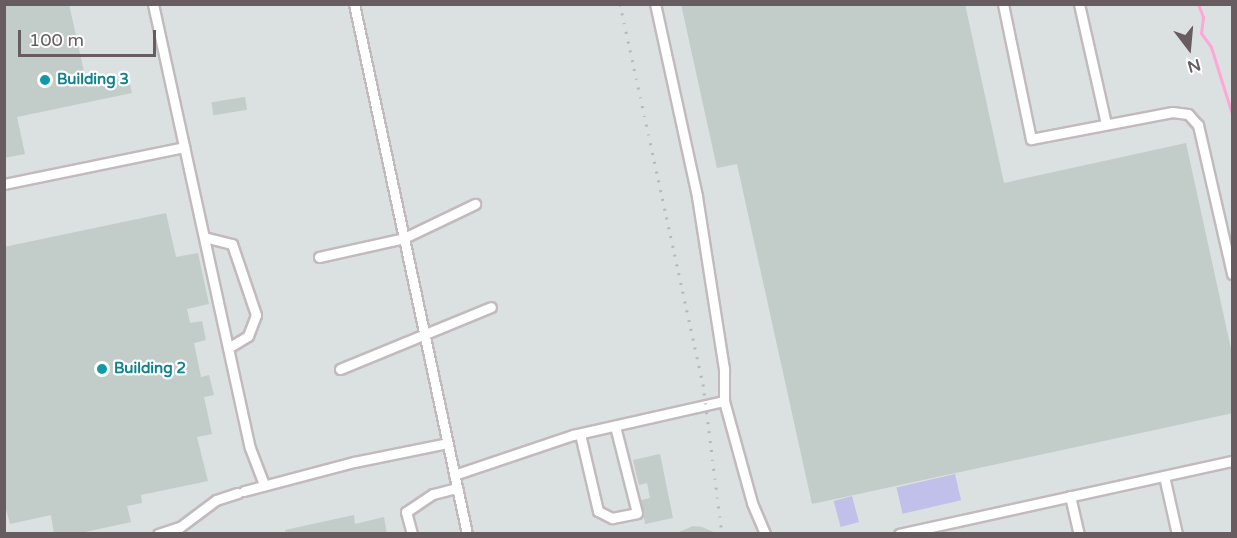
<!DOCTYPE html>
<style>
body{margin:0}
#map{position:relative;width:1237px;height:538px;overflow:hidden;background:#e5f0ee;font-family:"Varela Round",sans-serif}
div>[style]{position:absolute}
.industrial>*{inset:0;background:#dae1e0;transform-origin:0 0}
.green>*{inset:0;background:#c1c0ea;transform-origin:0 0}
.stream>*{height:3px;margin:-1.5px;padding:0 1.5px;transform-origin:1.5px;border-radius:1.5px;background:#ffa7d7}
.building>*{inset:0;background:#c2ccc9;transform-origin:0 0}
.roads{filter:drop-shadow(2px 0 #c2babd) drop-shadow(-2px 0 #c2babd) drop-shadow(0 2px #c2babd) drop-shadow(0 -2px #c2babd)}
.minor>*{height:9px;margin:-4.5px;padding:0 4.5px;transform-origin:4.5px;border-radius:4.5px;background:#fff}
.rail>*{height:3px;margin-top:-1.5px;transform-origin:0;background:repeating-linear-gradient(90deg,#b8b6b7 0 1.5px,transparent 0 9.5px)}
.dots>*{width:16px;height:16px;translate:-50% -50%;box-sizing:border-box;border:3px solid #fff;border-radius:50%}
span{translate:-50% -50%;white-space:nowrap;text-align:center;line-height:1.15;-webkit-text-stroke:4.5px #fff;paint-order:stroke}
.culture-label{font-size:15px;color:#0d838f;font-weight:700}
.left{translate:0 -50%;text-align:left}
.frame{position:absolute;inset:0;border:6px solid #675d61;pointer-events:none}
.north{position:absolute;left:1159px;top:18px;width:60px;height:60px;-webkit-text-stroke:4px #fff;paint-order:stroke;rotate:164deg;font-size:16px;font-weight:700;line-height:24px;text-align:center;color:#675d61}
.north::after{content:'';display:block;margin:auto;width:21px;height:27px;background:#675d61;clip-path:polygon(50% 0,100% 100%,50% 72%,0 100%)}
.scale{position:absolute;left:18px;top:30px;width:138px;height:27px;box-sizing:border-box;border:3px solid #675d61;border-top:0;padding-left:8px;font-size:18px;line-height:21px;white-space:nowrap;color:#675d61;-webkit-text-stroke:4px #fff;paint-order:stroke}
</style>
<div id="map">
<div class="industrial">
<i style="left:5px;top:5px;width:1227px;height:528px"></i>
</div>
<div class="green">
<i style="left:955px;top:474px;width:27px;height:60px;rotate:77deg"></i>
<i style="left:852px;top:496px;width:27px;height:19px;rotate:75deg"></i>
</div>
<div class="stream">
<i style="left:1198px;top:4px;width:14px;rotate:69deg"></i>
<i style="left:1203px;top:17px;width:16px;rotate:97deg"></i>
<i style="left:1201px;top:33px;width:17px;rotate:54deg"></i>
<i style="left:1211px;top:47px;width:70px;rotate:72.6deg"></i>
</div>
<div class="building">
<i style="clip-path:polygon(4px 4px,69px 4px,87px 85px,128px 76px,132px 93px,17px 117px,25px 154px,4px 158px)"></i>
<i style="clip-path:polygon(681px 4px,965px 4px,1004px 183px,1186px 143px,1233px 358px,1233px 413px,812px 504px,737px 164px,717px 168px)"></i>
<i style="left:245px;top:97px;width:13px;height:34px;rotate:81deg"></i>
<i style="clip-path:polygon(166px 213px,176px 257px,198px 253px,209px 304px,187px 309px,190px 323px,202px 321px,206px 340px,194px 343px,201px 377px,209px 375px,214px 395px,204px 397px,212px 434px,197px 437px,208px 481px,141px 495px,142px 503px,127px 506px,131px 522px,76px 534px,54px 534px,51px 515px,10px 524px,4px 502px,4px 247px)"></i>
<i style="clip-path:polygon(660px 454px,673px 518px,645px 524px,641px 500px,650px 498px,647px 483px,639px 485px,633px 460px)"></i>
<i style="clip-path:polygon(354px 515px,355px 524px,384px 517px,387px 534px,286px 534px,285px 530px)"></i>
<i style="clip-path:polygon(693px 526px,702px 527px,718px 534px,674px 534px)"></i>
</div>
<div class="roads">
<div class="minor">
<i style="left:153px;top:4px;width:454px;rotate:77.7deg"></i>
<i style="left:250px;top:448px;width:40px;rotate:69deg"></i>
<i style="left:354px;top:4px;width:542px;rotate:77.96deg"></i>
<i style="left:1003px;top:4px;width:138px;rotate:78.3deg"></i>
<i style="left:1031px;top:139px;width:144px;rotate:-10.8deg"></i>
<i style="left:1172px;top:112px;width:16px;rotate:7deg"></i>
<i style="left:1188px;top:114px;width:15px;rotate:48deg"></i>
<i style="left:1198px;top:125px;width:153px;rotate:77.1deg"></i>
<i style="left:1079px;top:4px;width:123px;rotate:77.3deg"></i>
<i style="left:4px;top:184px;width:184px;rotate:-11.6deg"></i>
<i style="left:204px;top:237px;width:29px;rotate:14deg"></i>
<i style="left:232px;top:244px;width:75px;rotate:71.3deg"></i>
<i style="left:256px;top:315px;width:22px;rotate:111deg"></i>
<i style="left:248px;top:336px;width:23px;rotate:149deg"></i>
<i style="left:319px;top:257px;width:87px;rotate:-12.6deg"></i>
<i style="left:404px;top:238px;width:79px;rotate:-25.6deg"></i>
<i style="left:340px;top:369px;width:163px;rotate:-22.3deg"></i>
<i style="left:724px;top:401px;width:106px;rotate:74.6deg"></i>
<i style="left:752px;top:503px;width:34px;rotate:67deg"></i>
<i style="left:580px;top:434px;width:79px;rotate:76.8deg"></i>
<i style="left:598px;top:511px;width:16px;rotate:27deg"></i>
<i style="left:612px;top:518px;width:25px;rotate:-11deg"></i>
<i style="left:637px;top:513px;width:90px;rotate:-104.2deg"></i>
<i style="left:454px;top:475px;width:126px;rotate:-18.6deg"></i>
<i style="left:573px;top:435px;width:155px;rotate:-12.7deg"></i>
<i style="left:724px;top:401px;width:32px;rotate:-90deg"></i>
<i style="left:724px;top:369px;width:175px;rotate:-98.9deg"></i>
<i style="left:697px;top:196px;width:197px;rotate:-102.3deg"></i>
<i style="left:1164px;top:476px;width:59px;rotate:77.4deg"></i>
<i style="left:244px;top:491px;width:114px;rotate:-14.8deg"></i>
<i style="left:354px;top:462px;width:95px;rotate:-11.5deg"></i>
<i style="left:1070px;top:496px;width:39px;rotate:77deg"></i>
<i style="left:158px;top:534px;width:23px;rotate:-18deg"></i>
<i style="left:180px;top:527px;width:45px;rotate:-36.9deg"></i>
<i style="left:216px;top:500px;width:23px;rotate:-18deg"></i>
<i style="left:412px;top:534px;width:23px;rotate:-105deg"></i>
<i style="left:406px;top:512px;width:32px;rotate:-34deg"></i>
<i style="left:433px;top:494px;width:25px;rotate:-14deg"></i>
<i style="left:899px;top:534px;width:341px;rotate:-12.4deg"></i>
</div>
</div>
<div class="rail">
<i style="left:620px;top:4px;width:389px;rotate:77.7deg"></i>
<i style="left:703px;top:384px;width:151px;rotate:82.8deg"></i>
</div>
<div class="dots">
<i style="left:45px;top:80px;background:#0f9aa8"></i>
<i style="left:102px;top:369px;background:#0f9aa8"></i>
</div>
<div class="culture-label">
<span class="left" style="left:57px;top:80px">Building 3</span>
<span class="left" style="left:114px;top:369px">Building 2</span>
</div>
<div class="frame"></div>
<div class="north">N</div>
<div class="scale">100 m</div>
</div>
